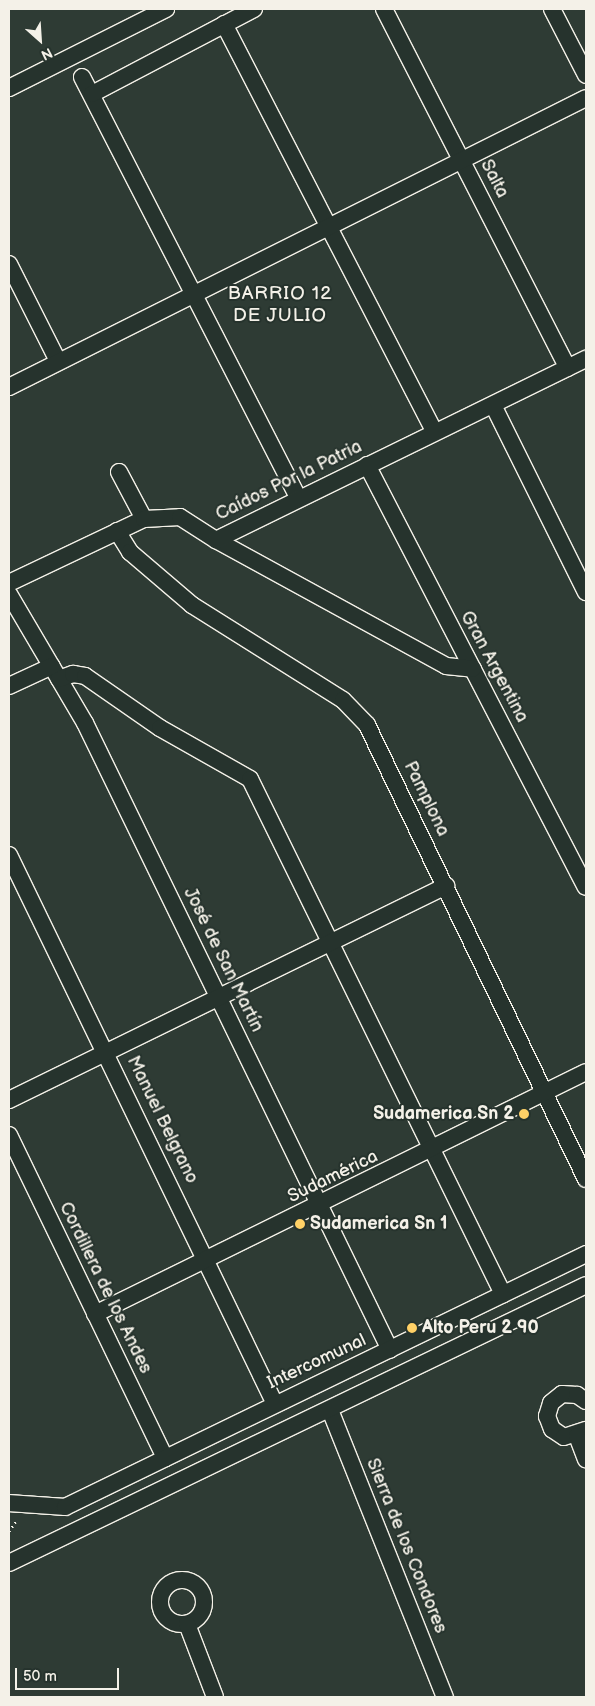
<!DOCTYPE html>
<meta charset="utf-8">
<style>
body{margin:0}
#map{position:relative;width:595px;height:1706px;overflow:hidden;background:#2e3b34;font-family:"Balsamiq Sans",sans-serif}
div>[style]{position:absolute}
.path>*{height:2.5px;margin-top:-1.25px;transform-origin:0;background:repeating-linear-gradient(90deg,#f4f1e8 0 1px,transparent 0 5px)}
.roads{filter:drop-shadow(1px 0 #f4f1e8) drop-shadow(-1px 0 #f4f1e8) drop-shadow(0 1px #f4f1e8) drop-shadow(0 -1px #f4f1e8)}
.minor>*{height:16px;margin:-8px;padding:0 8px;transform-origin:8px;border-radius:8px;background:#26332d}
.minor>.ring{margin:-8px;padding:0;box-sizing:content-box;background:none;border:16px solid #26332d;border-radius:50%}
.dots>*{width:14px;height:14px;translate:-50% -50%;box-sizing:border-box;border:2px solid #26332d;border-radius:50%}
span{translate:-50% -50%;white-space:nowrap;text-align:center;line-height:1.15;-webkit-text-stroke:4px #26332d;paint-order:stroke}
.street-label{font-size:18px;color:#f4f1e8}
.poi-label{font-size:18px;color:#f4f1e8;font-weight:700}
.right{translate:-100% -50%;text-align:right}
.left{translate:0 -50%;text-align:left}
.neighbourhood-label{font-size:19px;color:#f4f1e8;letter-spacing:1px}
.frame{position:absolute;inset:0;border:10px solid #f4f1e8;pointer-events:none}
.north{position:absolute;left:15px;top:15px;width:50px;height:50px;-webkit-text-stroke:4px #26332d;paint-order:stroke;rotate:154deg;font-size:14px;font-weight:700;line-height:20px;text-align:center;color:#f4f1e8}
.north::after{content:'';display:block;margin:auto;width:18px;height:22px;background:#f4f1e8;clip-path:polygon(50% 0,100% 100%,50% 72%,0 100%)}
.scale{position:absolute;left:15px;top:1668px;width:104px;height:22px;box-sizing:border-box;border:2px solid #f4f1e8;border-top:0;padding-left:6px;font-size:15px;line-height:18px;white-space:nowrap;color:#f4f1e8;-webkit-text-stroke:4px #26332d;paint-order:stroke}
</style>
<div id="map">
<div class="path">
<i style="left:9px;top:1531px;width:14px;rotate:-56deg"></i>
</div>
<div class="roads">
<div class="minor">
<i style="left:384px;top:9px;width:403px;rotate:62.9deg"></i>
<i style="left:552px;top:9px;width:74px;rotate:62.7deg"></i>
<i style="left:224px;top:24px;width:459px;rotate:62.7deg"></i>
<i style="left:82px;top:77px;width:472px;rotate:62.8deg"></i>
<i style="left:9px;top:88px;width:176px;rotate:-26.7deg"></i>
<i style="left:92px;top:94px;width:183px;rotate:-27.7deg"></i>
<i style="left:9px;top:264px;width:109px;rotate:63.2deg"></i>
<i style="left:9px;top:387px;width:645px;rotate:-26.6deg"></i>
<i style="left:493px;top:405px;width:209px;rotate:63.6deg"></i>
<i style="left:367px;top:465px;width:475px;rotate:62.6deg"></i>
<i style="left:119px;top:472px;width:53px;rotate:62deg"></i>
<i style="left:117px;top:531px;width:25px;rotate:58deg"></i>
<i style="left:130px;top:552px;width:82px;rotate:40.5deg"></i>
<i style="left:192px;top:605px;width:178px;rotate:32.2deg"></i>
<i style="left:343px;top:700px;width:35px;rotate:46deg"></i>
<i style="left:367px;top:725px;width:504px;rotate:64.25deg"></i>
<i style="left:216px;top:540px;width:262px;rotate:28.7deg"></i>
<i style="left:446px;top:666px;width:27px;rotate:6deg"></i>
<i style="left:9px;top:583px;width:149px;rotate:-25.4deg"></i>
<i style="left:144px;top:519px;width:36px;rotate:-3deg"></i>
<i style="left:180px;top:517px;width:43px;rotate:32.6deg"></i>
<i style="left:216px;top:540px;width:412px;rotate:-26.1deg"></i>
<i style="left:9px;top:594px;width:150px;rotate:59.5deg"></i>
<i style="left:85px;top:723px;width:697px;rotate:64.06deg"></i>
<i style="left:59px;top:679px;width:15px;rotate:-20deg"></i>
<i style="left:73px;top:674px;width:12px;rotate:9deg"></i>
<i style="left:85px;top:676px;width:91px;rotate:34.7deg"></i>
<i style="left:160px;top:728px;width:103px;rotate:29.5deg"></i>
<i style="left:250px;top:779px;width:574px;rotate:63.84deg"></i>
<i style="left:9px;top:686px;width:47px;rotate:-24.9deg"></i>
<i style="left:9px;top:855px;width:610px;rotate:64.15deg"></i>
<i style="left:9px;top:1100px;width:487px;rotate:-26.1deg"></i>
<i style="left:9px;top:1135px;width:359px;rotate:64.2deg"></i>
<i style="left:95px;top:1314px;width:547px;rotate:-26.24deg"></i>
<i style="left:586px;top:1401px;width:11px;rotate:-146deg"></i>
<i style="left:577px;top:1395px;width:15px;rotate:-176deg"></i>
<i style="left:562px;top:1394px;width:14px;rotate:141deg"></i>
<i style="left:551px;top:1403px;width:14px;rotate:107deg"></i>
<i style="left:547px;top:1416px;width:14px;rotate:69deg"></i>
<i style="left:552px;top:1429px;width:14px;rotate:34deg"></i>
<i style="left:564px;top:1437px;width:23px;rotate:-18deg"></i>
<i style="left:330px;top:1410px;width:309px;rotate:68.2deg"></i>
<i style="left:577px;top:1436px;width:25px;rotate:69deg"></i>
<i style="left:9px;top:1503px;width:56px;rotate:4.1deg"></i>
<i style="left:65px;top:1507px;width:579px;rotate:-25.9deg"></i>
<i style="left:9px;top:1563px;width:640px;rotate:-25.72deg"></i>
<i class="ring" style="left:160px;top:1580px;width:28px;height:28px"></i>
<i style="left:187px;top:1624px;width:78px;rotate:69deg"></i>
</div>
</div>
<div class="dots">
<i style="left:524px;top:1114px;background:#ffd166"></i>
<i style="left:300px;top:1224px;background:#ffd166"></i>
<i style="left:412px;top:1328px;background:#ffd166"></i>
</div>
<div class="street-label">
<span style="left:494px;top:179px;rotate:63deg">Salta</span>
<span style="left:289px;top:481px;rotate:-26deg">Caídos Por la Patria</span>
<span style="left:494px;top:667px;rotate:62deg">Gran Argentina</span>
<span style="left:426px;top:799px;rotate:64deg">Pamplona</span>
<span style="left:223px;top:960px;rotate:64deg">José de San Martín</span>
<span style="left:162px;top:1120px;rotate:64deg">Manuel Belgrano</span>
<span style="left:333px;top:1177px;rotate:-26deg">Sudamérica</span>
<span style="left:105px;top:1288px;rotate:64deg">Cordillera de los Andes</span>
<span style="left:317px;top:1362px;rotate:-25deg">Intercomunal</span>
<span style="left:406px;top:1546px;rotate:68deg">Sierra de los Condores</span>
</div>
<div class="poi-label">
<span class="right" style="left:514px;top:1114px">Sudamerica Sn 2</span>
<span class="left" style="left:310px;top:1224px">Sudamerica Sn 1</span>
<span class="left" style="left:422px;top:1328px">Alto Peru 2 90</span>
</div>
<div class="neighbourhood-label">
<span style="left:280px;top:305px">BARRIO 12<br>DE JULIO</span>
</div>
<div class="frame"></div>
<div class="north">N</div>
<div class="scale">50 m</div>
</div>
